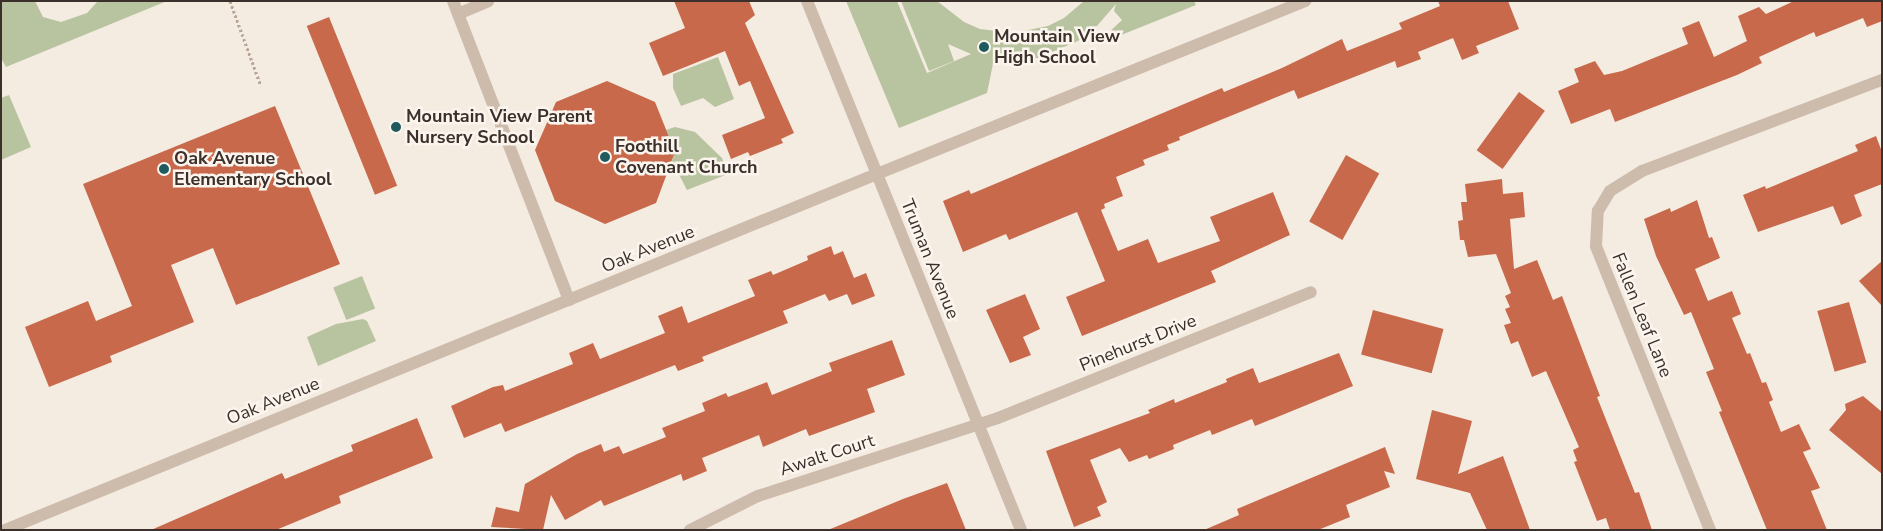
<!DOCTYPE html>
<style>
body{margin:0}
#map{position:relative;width:1883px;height:531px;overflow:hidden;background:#f4ebe1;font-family:"Nunito Sans",sans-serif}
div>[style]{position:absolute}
.green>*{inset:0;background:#b8c4a0;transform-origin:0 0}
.building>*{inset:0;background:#c8694b;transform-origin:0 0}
.path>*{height:3px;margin-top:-1.5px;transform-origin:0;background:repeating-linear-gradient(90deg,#b9a596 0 2.5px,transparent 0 5px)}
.service>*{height:12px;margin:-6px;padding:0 6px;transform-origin:6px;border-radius:6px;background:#cdbbac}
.minor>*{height:12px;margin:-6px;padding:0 6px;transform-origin:6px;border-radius:6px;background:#cdbbac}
.tertiary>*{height:12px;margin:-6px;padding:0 6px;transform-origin:6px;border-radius:6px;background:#cdbbac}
.dots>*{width:14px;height:14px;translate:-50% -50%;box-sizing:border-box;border:2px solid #fbf5ee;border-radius:50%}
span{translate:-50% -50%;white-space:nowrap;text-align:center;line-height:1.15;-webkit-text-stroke:5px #fbf5ee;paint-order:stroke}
.poi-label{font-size:18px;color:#3b302b;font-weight:700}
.left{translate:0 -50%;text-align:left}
.street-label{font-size:18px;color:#3b302b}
.frame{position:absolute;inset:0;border:2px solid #3b302b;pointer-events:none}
</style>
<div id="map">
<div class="green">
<i style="clip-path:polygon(1px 1px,35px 1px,43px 17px,61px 22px,87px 13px,98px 1px,167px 1px,6px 67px,1px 58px)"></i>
<i style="clip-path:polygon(846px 1px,897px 1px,927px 73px,971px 54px,948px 44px,954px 61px,929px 71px,901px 1px,937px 1px,964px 22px,980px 29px,1014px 33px,1048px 26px,1064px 18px,1084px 1px,1194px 1px,1196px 5px,1106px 41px,1104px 37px,1122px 20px,1114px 11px,1116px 4px,1096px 27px,1078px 41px,1038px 58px,994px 59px,987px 93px,899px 128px)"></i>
<i style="clip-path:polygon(718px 57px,734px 99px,715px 107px,703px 98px,681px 106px,673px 88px,673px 74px)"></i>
<i style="clip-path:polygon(9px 95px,31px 147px,1px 160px,1px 98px)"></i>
<i style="clip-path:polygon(675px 127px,695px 132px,722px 158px,728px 174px,687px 190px,672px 161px,675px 152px,666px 130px)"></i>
<i style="left:362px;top:276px;width:35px;height:31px;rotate:68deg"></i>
<i style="clip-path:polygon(363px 319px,367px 321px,376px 341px,318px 366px,307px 337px,336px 324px)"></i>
</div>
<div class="building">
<i style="clip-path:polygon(674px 1px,749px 1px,755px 15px,745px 23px,794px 133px,781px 139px,783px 143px,750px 156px,748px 152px,731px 159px,722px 135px,765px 118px,750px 81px,739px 86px,725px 51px,663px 76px,649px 43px,685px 28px)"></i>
<i style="clip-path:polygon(1438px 1px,1508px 1px,1519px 29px,1476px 46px,1479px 53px,1462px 60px,1453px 38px,1418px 52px,1421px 59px,1397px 68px,1395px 61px,1298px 99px,1294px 90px,1179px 137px,1180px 140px,1167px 145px,1169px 150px,1143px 160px,1145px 165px,1116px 177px,1123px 196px,1104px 204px,1105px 208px,1101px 210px,1118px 251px,1148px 239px,1158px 263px,1220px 241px,1210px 217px,1273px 192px,1290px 235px,1211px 271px,1216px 282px,1082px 336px,1066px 297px,1105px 281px,1077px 212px,1009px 240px,1006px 234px,963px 252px,943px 201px,969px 190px,971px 194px,1222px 88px,1224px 92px,1282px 68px,1342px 39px,1347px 51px,1402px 29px,1399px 23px,1440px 6px)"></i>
<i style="clip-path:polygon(1794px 1px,1882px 1px,1882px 21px,1867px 27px,1863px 18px,1816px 37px,1814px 32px,1759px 57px,1762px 63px,1737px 75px,1615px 122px,1610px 109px,1571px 124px,1558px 91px,1579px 82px,1574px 69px,1595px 61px,1604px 75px,1622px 71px,1688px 44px,1682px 28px,1699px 21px,1714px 57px,1747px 41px,1738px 16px,1759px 7px,1766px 14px)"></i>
<i style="left:329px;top:17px;width:182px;height:24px;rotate:68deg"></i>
<i style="clip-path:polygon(607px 81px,655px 102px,675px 152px,656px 203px,605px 224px,555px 201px,535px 150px,556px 102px)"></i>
<i style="left:1519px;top:92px;width:32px;height:72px;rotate:36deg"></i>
<i style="clip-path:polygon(275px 106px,340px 264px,236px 305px,213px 248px,171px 265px,194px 322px,110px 356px,112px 362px,49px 387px,25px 327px,88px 301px,96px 321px,132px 306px,83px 184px)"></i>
<i style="clip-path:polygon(1876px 136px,1882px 152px,1882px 184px,1854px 195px,1862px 216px,1841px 225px,1833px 206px,1758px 232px,1743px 195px,1765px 186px,1766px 189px,1858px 151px,1855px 145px)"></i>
<i style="left:1346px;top:155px;width:38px;height:76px;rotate:29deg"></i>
<i style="clip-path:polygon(1502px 179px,1503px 194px,1523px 192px,1525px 217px,1510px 219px,1514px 269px,1537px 260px,1553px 300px,1562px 296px,1600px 396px,1597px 397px,1635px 493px,1639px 492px,1652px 530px,1610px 530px,1606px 518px,1597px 521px,1574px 462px,1577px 461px,1573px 450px,1579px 447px,1546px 371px,1532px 377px,1518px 341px,1511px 344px,1504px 325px,1511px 323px,1505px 309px,1510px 307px,1505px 296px,1511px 293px,1496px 254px,1468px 257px,1464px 240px,1460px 240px,1458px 221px,1463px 220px,1461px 202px,1467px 202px,1465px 184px)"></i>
<i style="clip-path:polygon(1697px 200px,1709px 238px,1712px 237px,1720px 258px,1695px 269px,1708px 301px,1732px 291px,1741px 314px,1732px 318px,1747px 354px,1750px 353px,1762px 383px,1766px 382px,1773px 400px,1769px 402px,1781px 432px,1799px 424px,1811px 449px,1803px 452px,1820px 488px,1811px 491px,1827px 530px,1767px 530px,1719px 412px,1722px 411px,1706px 372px,1714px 369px,1691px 312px,1684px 315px,1656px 256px,1644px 219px,1670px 208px,1671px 212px)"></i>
<i style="clip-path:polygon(831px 246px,834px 255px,843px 251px,854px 278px,866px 273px,875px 296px,852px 305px,847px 294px,829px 301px,825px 294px,783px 311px,788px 323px,702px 357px,704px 361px,678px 371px,675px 365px,505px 432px,501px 423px,464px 438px,451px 406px,493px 387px,503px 385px,505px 391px,573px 364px,569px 353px,593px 343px,600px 359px,665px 333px,658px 316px,682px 306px,688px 323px,755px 296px,748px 280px,771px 271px,773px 275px,808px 260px,807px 256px)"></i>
<i style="clip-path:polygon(1882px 261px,1882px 306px,1859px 281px)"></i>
<i style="clip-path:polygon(1025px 294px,1040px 329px,1023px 337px,1031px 355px,1010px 363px,986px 310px)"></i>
<i style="left:1849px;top:302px;width:63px;height:33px;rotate:74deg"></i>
<i style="left:1373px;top:310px;width:73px;height:46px;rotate:15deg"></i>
<i style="clip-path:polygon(892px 340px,905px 375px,867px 389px,875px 412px,809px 436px,806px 429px,763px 447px,759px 435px,702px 458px,707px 471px,683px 481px,681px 474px,604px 506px,601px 500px,565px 520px,551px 495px,543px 530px,491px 527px,496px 507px,519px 512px,525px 484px,577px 454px,601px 444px,604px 452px,619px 446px,623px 454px,666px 437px,662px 428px,705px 411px,702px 403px,726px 393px,728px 397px,767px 382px,772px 395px,832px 371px,829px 363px)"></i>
<i style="clip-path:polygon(1339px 353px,1353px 386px,1255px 426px,1252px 419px,1212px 435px,1210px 430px,1173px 445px,1174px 449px,1149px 459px,1147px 455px,1129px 462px,1120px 448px,1090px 460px,1107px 502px,1097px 507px,1101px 516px,1074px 527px,1046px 451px,1150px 413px,1148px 410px,1174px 399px,1175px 403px,1227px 382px,1226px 379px,1253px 368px,1259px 383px)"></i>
<i style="clip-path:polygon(1863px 396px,1882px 412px,1882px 474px,1829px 430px,1846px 410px,1845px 404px)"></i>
<i style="clip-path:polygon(1432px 410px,1472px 421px,1458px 474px,1503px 456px,1530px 530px,1487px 530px,1470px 493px,1416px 479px)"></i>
<i style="clip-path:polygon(417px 418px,433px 458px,339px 496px,341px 503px,276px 530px,151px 530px,282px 473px,285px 479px,353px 451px,351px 445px)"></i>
<i style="clip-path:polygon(1385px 447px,1395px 474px,1384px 471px,1390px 487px,1346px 505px,1350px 517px,1318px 530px,1204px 530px,1239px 515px,1237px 509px)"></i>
<i style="clip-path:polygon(947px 483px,966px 530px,828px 530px,903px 499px)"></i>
</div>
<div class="path">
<i style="left:230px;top:1px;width:90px;rotate:70deg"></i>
</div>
<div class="service">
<i style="left:453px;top:1px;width:321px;rotate:68.8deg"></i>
<i style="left:458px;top:14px;width:33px;rotate:-23deg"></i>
</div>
<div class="minor">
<i style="left:877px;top:174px;width:462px;rotate:-22deg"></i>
<i style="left:690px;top:530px;width:76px;rotate:-26.6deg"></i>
<i style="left:758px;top:496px;width:252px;rotate:-18deg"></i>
<i style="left:998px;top:418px;width:337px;rotate:-21.9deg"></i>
<i style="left:1710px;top:530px;width:306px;rotate:-111.9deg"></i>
<i style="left:1596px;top:246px;width:35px;rotate:-87deg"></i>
<i style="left:1598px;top:211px;width:23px;rotate:-59deg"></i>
<i style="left:1610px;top:191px;width:38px;rotate:-32deg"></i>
<i style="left:1642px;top:171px;width:257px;rotate:-20.8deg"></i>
</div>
<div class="tertiary">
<i style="left:807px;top:1px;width:571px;rotate:67.97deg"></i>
<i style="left:5px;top:530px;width:942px;rotate:-22.21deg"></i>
</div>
<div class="dots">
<i style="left:984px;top:47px;background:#1f5a5e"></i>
<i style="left:396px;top:127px;background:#1f5a5e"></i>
<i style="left:605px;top:157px;background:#1f5a5e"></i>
<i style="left:164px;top:169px;background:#1f5a5e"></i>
</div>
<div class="poi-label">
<span class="left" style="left:994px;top:47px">Mountain View<br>High School</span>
<span class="left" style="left:406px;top:127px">Mountain View Parent<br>Nursery School</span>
<span class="left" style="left:615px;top:157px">Foothill<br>Covenant Church</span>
<span class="left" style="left:174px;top:169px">Oak Avenue<br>Elementary School</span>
</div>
<div class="street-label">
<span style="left:648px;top:249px;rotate:-22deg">Oak Avenue</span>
<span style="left:930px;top:259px;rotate:68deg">Truman Avenue</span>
<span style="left:1642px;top:315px;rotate:68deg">Fallen Leaf Lane</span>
<span style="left:1138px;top:343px;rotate:-22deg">Pinehurst Drive</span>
<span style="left:273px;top:401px;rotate:-22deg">Oak Avenue</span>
<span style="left:827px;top:455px;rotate:-18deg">Awalt Court</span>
</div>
<div class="frame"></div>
</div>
